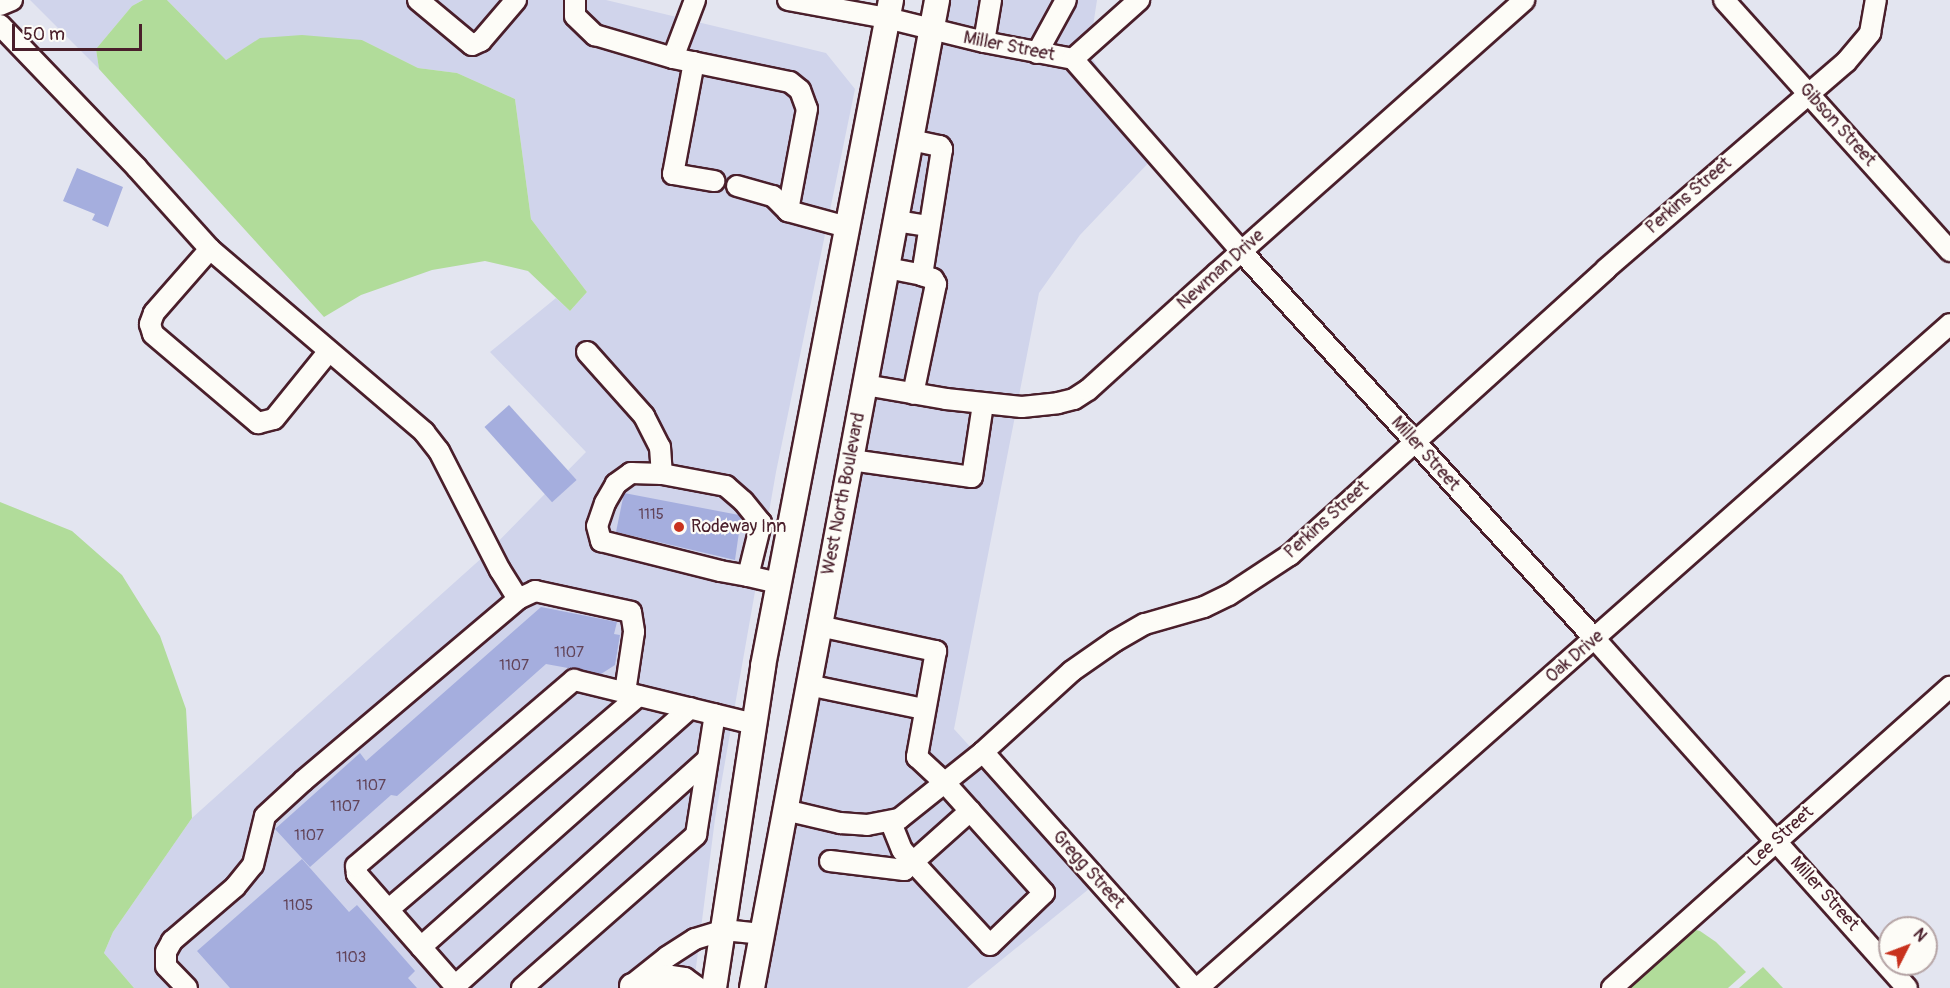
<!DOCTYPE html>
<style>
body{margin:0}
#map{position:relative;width:1950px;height:988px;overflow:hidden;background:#e3e5f0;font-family:Pangolin,sans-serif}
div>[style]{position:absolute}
.built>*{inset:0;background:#d0d4eb}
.green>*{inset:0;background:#b1dc9a}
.building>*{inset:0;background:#a5aede;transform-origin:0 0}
.roads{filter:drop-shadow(2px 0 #4a1f2b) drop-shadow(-2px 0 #4a1f2b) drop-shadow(0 2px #4a1f2b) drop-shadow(0 -2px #4a1f2b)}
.minor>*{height:20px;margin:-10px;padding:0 10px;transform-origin:10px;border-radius:10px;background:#fdfcf7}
.major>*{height:24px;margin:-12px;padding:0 12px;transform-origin:12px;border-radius:12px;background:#fdfcf7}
.dots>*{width:16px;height:16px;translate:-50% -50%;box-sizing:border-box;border:3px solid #fdfcf7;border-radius:50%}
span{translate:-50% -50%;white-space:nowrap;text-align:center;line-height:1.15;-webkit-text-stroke:4.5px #fdfcf7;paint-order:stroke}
.number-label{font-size:15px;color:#614358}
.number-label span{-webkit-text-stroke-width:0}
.street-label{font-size:18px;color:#4a1f2b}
.poi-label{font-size:18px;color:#4a1f2b}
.left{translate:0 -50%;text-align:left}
.north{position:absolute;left:1878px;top:916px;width:60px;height:60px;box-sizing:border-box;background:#fdfcf7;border:2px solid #b5a4a5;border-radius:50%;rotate:48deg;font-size:16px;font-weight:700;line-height:24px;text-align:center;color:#4a1f2b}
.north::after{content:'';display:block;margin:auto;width:21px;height:27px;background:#c8321e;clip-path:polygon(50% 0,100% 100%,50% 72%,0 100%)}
.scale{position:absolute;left:12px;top:24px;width:130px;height:27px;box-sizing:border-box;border:3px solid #4a1f2b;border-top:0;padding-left:8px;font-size:18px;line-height:21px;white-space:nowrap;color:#4a1f2b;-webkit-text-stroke:4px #fdfcf7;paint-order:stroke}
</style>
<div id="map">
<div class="built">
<i style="clip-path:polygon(30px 0,143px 0,132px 6px,96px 49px,99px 69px)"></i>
<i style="clip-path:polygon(167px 0,606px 0,826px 53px,855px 89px,776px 472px,715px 819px,695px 975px,653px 969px,620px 980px,622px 988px,134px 988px,104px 953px,113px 932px,192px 818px,484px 556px,586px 452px,490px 352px,556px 298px,570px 311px,587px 292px,531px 219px,515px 99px,457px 73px,418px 68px,362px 40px,261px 38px,226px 60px)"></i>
<i style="clip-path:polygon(947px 0,1097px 0,1089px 53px,1154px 157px,1080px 235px,1039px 293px,954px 729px,1095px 884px,967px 988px,762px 988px)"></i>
</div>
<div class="green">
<i style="clip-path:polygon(143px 0,167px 0,226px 60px,260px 38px,302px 35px,362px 40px,418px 68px,457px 73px,515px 99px,531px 219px,587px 292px,570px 311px,528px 271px,485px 261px,432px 270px,361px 295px,324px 317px,99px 69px,96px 49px,132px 6px)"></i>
<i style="clip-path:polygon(0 502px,72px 531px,122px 575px,160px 636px,186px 709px,192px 818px,113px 932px,104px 953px,134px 988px,0 988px)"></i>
<i style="clip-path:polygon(1692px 929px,1700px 931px,1716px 942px,1746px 972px,1728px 988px,1625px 988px)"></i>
<i style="clip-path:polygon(1763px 967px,1783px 988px,1739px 988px)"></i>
</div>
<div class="building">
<i style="clip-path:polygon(77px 168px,123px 187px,108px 227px,92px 220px,95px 214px,63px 201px)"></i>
<i style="left:509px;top:405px;width:101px;height:33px;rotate:48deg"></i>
<i style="clip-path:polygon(624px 493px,739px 515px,741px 518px,735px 560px,616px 532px)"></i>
<i style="clip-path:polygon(541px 607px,617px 622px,614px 634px,620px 635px,615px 665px,601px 674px,546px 664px,397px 796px,391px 795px,310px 867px,275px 829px,360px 753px,366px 761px)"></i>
<i style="clip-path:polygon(302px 859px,349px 912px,357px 905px,415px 971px,408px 978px,417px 988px,230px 988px,197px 951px)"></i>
</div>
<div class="roads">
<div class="minor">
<i style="left:418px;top:0;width:70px;rotate:39.8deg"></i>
<i style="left:472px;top:45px;width:10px;rotate:-24deg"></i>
<i style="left:481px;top:41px;width:54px;rotate:-49.5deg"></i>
<i style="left:575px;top:0;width:16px;rotate:90deg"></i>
<i style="left:575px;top:16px;width:28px;rotate:44deg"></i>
<i style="left:595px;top:35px;width:81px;rotate:16.4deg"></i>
<i style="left:695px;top:0;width:62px;rotate:110.8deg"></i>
<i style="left:673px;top:58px;width:119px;rotate:11.6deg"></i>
<i style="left:790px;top:82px;width:13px;rotate:39deg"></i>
<i style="left:800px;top:90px;width:20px;rotate:70deg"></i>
<i style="left:807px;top:109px;width:104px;rotate:100.6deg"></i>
<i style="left:788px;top:211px;width:61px;rotate:15.2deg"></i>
<i style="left:788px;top:0;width:101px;rotate:10.3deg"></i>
<i style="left:887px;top:18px;width:100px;rotate:13.9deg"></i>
<i style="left:984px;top:42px;width:91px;rotate:10.8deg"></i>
<i style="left:1073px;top:59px;width:255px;rotate:48.8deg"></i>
<i style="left:1241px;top:251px;width:525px;rotate:47.62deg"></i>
<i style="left:1595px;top:639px;width:468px;rotate:48.2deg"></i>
<i style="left:1724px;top:0;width:338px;rotate:48deg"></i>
<i style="left:0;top:5px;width:13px;rotate:-23deg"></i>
<i style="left:0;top:25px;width:198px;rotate:46.2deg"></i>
<i style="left:137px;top:168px;width:109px;rotate:48deg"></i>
<i style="left:210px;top:249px;width:282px;rotate:40.5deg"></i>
<i style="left:424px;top:432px;width:24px;rotate:52deg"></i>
<i style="left:439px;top:451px;width:134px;rotate:62.9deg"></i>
<i style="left:500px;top:570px;width:34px;rotate:58deg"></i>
<i style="left:984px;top:42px;width:43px;rotate:-80.5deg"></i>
<i style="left:1037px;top:53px;width:60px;rotate:-61.3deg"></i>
<i style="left:1073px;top:59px;width:89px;rotate:-41.8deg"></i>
<i style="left:694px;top:62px;width:114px;rotate:100.6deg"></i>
<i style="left:673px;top:174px;width:42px;rotate:9.7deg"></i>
<i style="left:911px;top:140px;width:30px;rotate:12deg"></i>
<i style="left:940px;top:146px;width:4px;rotate:56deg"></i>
<i style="left:942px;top:149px;width:128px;rotate:99deg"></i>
<i style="left:737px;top:186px;width:37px;rotate:16deg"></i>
<i style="left:773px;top:196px;width:21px;rotate:45deg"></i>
<i style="left:896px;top:221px;width:33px;rotate:9deg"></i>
<i style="left:210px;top:249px;width:85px;rotate:131.2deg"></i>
<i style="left:154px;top:313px;width:12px;rotate:110deg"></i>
<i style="left:150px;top:324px;width:10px;rotate:73deg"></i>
<i style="left:153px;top:334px;width:138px;rotate:40.3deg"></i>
<i style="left:258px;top:423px;width:16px;rotate:-14deg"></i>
<i style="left:274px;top:419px;width:87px;rotate:-51deg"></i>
<i style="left:887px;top:268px;width:36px;rotate:11deg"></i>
<i style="left:922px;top:275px;width:12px;rotate:20deg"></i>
<i style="left:933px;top:279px;width:6px;rotate:59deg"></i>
<i style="left:936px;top:284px;width:112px;rotate:101.8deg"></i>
<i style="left:587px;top:352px;width:86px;rotate:48.3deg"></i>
<i style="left:644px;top:416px;width:35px;rotate:63deg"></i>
<i style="left:660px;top:447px;width:27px;rotate:86deg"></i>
<i style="left:865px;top:385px;width:82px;rotate:9.8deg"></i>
<i style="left:946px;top:399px;width:76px;rotate:6deg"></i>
<i style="left:1022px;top:407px;width:36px;rotate:-6deg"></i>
<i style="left:1058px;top:403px;width:16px;rotate:-14deg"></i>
<i style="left:1074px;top:399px;width:17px;rotate:-33deg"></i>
<i style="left:1088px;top:390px;width:174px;rotate:-42.2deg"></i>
<i style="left:1217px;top:273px;width:411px;rotate:-41.6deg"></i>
<i style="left:851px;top:460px;width:122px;rotate:8deg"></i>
<i style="left:972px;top:477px;width:74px;rotate:-81.4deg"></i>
<i style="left:748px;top:576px;width:55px;rotate:-76.2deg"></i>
<i style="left:761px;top:523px;width:28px;rotate:-129deg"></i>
<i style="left:743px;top:501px;width:23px;rotate:-139deg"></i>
<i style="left:726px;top:486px;width:65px;rotate:-169.4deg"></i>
<i style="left:662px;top:474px;width:31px;rotate:-178deg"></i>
<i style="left:631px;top:473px;width:19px;rotate:144deg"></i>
<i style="left:616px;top:484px;width:22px;rotate:120deg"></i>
<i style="left:605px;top:503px;width:24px;rotate:109deg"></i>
<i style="left:597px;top:526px;width:16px;rotate:75deg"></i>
<i style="left:601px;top:541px;width:123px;rotate:14.1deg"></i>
<i style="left:720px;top:571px;width:28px;rotate:10deg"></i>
<i style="left:748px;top:576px;width:32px;rotate:13deg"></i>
<i style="left:819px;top:626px;width:120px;rotate:12.1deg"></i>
<i style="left:936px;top:651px;width:108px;rotate:100.2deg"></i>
<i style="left:917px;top:757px;width:38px;rotate:43deg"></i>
<i style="left:945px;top:783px;width:148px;rotate:48deg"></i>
<i style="left:1044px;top:893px;width:75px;rotate:136.1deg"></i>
<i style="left:990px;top:945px;width:129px;rotate:-132.8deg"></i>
<i style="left:902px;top:850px;width:31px;rotate:-112deg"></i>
<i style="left:808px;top:685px;width:118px;rotate:11.7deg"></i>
<i style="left:983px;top:752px;width:317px;rotate:48.2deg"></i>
<i style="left:785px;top:810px;width:57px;rotate:13.3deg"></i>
<i style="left:840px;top:823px;width:27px;rotate:4deg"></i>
<i style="left:867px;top:825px;width:33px;rotate:-11deg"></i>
<i style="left:899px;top:819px;width:107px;rotate:-38.6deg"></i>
<i style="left:983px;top:752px;width:120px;rotate:-42.3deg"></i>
<i style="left:1072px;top:671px;width:52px;rotate:-34.9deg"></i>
<i style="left:1115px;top:641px;width:34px;rotate:-30deg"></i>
<i style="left:1145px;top:624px;width:61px;rotate:-16.1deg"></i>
<i style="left:1204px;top:607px;width:28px;rotate:-26deg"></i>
<i style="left:1229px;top:595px;width:73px;rotate:-33.3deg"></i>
<i style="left:1290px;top:555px;width:426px;rotate:-42.1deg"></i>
<i style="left:1606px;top:269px;width:317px;rotate:-40.8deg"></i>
<i style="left:1846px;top:62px;width:38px;rotate:-50deg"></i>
<i style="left:1870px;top:33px;width:34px;rotate:-80deg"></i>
<i style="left:830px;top:861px;width:75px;rotate:6.9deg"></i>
<i style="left:904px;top:870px;width:89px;rotate:-41.8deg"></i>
<i style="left:389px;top:909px;width:328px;rotate:-40.5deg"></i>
<i style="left:421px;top:947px;width:360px;rotate:-41.6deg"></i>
<i style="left:633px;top:984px;width:43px;rotate:-38.5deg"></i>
<i style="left:667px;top:957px;width:33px;rotate:-33deg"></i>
<i style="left:695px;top:939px;width:30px;rotate:-17deg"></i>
<i style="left:724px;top:930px;width:37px;rotate:6deg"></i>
<i style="left:455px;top:986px;width:338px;rotate:-41.9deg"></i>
<i style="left:187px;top:988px;width:30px;rotate:-134deg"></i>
<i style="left:166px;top:966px;width:14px;rotate:-90deg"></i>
<i style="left:166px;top:952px;width:13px;rotate:-61deg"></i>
<i style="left:172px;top:941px;width:83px;rotate:-40.6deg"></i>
<i style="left:235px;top:887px;width:28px;rotate:-51deg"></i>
<i style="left:253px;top:865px;width:50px;rotate:-76.2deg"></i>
<i style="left:265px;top:816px;width:52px;rotate:-42.6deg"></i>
<i style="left:303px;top:781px;width:282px;rotate:-40.2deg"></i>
<i style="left:518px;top:599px;width:19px;rotate:-25deg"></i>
<i style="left:535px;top:591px;width:98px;rotate:12.3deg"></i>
<i style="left:631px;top:612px;width:20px;rotate:81deg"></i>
<i style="left:634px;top:632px;width:61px;rotate:98.5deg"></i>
<i style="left:457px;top:988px;width:152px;rotate:-131.3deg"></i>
<i style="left:357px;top:874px;width:8px;rotate:-97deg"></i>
<i style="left:356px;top:866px;width:287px;rotate:-40.5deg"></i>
<i style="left:574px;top:680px;width:185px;rotate:13.7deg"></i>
<i style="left:522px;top:988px;width:232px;rotate:-41.3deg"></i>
<i style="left:696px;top:835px;width:122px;rotate:-81.1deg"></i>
<i style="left:1198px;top:988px;width:1003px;rotate:-41.44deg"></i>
<i style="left:1612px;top:988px;width:453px;rotate:-41.7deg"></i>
</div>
<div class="major">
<i style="left:632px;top:986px;width:35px;rotate:-15deg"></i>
<i style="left:666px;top:977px;width:18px;rotate:9deg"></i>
<i style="left:684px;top:980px;width:14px;rotate:36deg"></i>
<i style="left:714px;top:988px;width:326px;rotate:-81.3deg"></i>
<i style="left:763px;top:666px;width:678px;rotate:-79.12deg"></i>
<i style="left:752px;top:988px;width:1005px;rotate:-79.39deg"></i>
</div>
</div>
<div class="dots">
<i style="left:679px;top:527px;background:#c8321e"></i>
</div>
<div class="number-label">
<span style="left:651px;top:515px">1115</span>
<span style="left:569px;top:653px">1107</span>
<span style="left:514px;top:666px">1107</span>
<span style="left:371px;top:786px">1107</span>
<span style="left:345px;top:807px">1107</span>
<span style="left:309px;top:836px">1107</span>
<span style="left:298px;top:906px">1105</span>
<span style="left:351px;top:958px">1103</span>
</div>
<div class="street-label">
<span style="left:1009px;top:47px;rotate:11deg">Miller Street</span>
<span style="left:1837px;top:125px;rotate:48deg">Gibson Street</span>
<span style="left:1689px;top:196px;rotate:-41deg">Perkins Street</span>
<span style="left:1221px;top:270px;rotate:-42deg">Newman Drive</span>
<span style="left:1425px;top:454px;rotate:48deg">Miller Street</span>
<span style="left:844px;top:494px;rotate:-79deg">West North Boulevard</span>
<span style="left:1327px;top:520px;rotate:-42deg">Perkins Street</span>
<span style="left:1575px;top:657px;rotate:-41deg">Oak Drive</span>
<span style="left:1781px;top:837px;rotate:-42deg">Lee Street</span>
<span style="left:1088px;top:870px;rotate:48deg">Gregg Street</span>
<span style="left:1824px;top:894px;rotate:48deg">Miller Street</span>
</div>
<div class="poi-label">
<span class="left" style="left:691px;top:527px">Rodeway Inn</span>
</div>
<div class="north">N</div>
<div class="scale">50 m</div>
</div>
